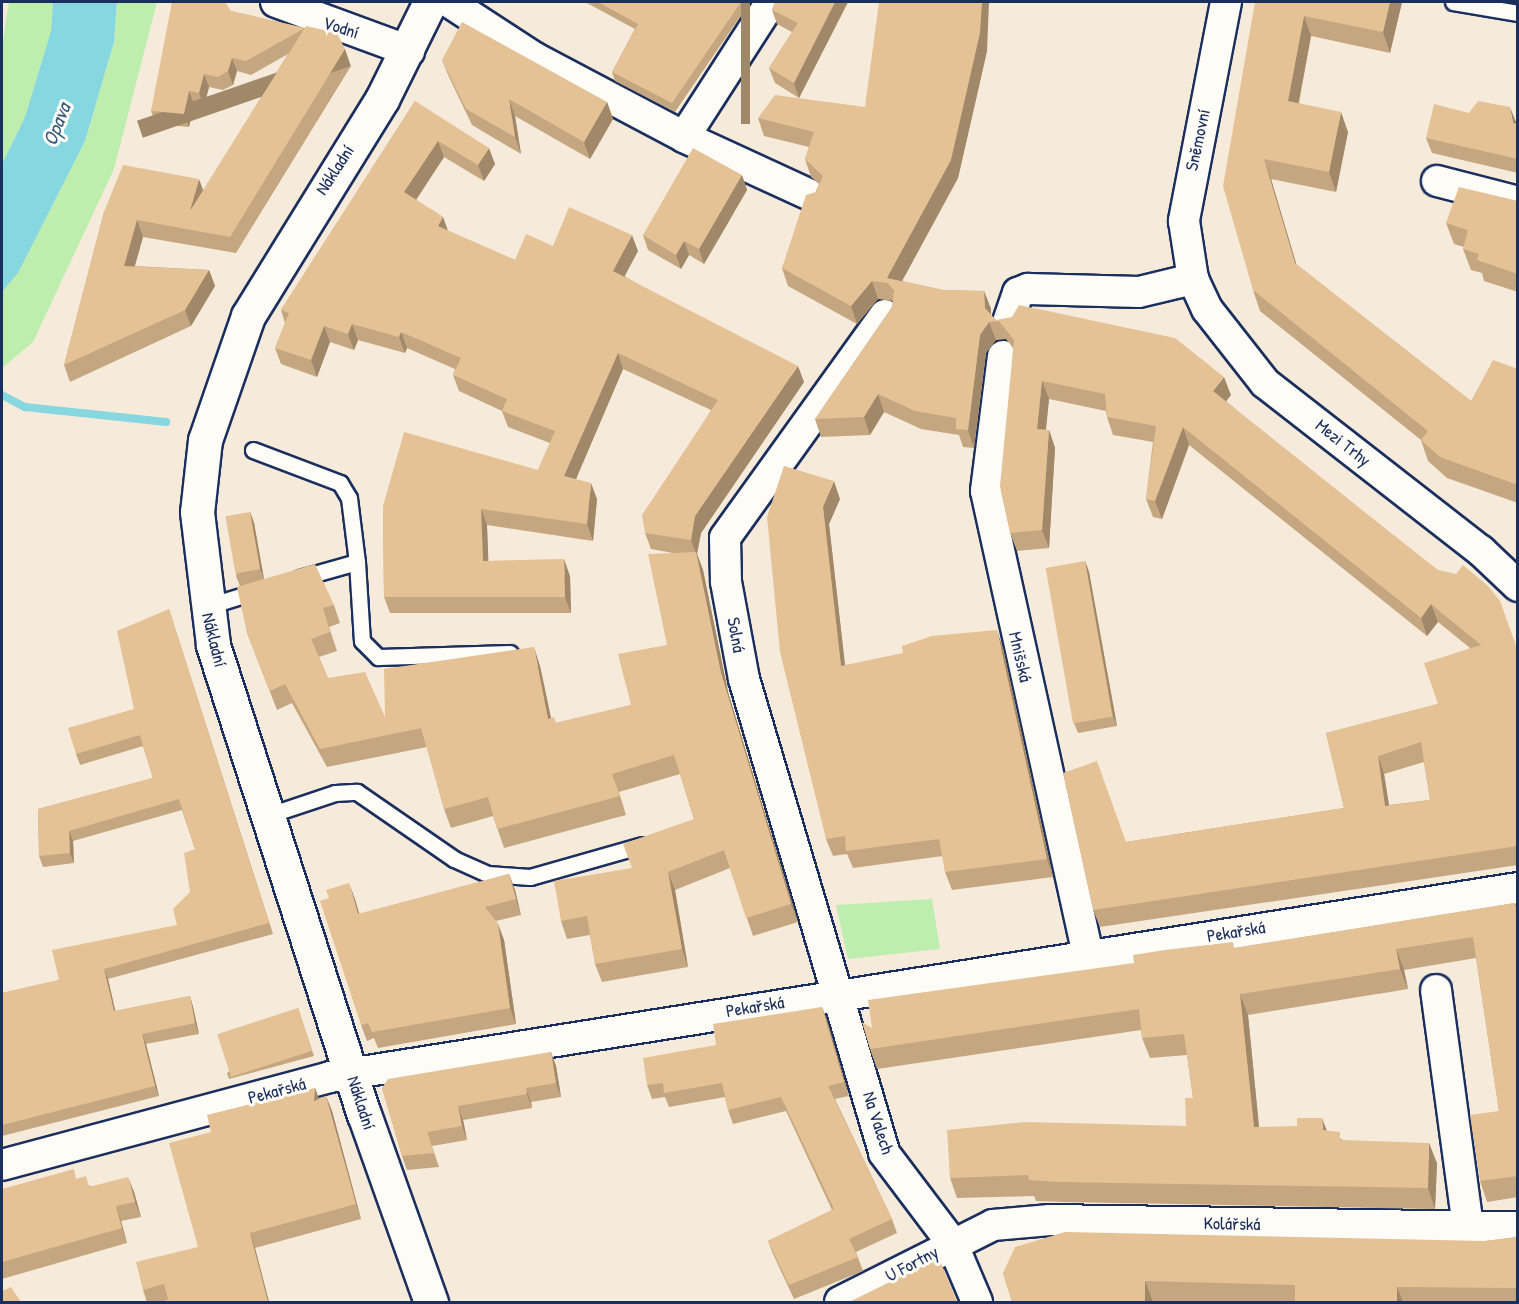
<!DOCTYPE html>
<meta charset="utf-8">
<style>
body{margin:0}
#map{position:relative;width:1519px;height:1304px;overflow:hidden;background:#f6ebda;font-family:"Patrick Hand",sans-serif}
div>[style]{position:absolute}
.green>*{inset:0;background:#bdeead}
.water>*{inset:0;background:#86d7e0}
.stream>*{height:8px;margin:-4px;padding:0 4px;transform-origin:4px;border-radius:4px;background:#86d7e0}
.roads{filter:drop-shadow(2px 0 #1b2f5e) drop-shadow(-2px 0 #1b2f5e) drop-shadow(0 2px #1b2f5e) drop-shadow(0 -2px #1b2f5e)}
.lane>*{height:15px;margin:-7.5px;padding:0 7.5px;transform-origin:7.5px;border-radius:7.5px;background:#fdfcf7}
.street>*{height:30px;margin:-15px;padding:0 15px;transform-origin:15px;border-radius:15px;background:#fdfcf7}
.secondary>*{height:33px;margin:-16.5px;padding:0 16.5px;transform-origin:16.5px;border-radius:16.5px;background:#fdfcf7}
.wall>*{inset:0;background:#c4a781}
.shaded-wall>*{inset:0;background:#a08869;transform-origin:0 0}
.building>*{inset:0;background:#e4c296;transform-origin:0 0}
span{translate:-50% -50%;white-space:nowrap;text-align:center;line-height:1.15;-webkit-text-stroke:6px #fdfcf7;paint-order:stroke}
.street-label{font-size:18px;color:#1b2f5e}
.water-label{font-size:20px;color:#36597e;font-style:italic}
.frame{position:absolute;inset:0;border:3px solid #1b2f5e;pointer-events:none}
</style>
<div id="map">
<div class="green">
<i style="clip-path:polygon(9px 2px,53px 2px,51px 31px,25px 117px,2px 164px,2px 46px)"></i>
<i style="clip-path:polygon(117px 2px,157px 2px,114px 169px,33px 342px,2px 368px,2px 292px,18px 273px,85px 141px,114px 42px)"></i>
<i style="clip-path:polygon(932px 899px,940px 949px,848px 959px,836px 905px)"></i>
</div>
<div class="water">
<i style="clip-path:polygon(53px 2px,117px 2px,114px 42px,85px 141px,18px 273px,2px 292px,2px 164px,25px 117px,51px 31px)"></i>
</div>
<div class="stream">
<i style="left:2px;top:395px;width:26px;rotate:28deg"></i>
<i style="left:25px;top:407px;width:142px;rotate:6.1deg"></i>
</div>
<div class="roads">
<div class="lane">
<i style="left:1453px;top:2px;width:66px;rotate:9.6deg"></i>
<i style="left:253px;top:450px;width:93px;rotate:20.8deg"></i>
<i style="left:340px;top:483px;width:17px;rotate:59deg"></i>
<i style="left:349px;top:498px;width:64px;rotate:82.9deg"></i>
<i style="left:300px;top:578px;width:59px;rotate:-15.7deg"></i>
<i style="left:357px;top:562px;width:79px;rotate:86.4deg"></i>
<i style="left:362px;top:641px;width:23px;rotate:45deg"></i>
<i style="left:378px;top:657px;width:132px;rotate:-1.7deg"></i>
<i style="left:205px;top:607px;width:54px;rotate:-17.1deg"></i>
<i style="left:266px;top:816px;width:73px;rotate:-18.4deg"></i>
<i style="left:335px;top:793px;width:22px;rotate:-3deg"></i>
<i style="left:357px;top:792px;width:118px;rotate:34.6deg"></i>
<i style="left:454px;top:859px;width:37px;rotate:24deg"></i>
<i style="left:488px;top:874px;width:42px;rotate:4.1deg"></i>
<i style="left:530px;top:877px;width:116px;rotate:-15.9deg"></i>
</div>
<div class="street">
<i style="left:276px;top:2px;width:142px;rotate:20.2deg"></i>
<i style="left:449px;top:2px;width:103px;rotate:33.1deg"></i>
<i style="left:535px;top:58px;width:169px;rotate:27.9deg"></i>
<i style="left:684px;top:137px;width:141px;rotate:24.7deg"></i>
<i style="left:1226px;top:2px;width:223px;rotate:100.9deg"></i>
<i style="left:1184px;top:221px;width:59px;rotate:81.2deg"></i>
<i style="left:1193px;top:279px;width:33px;rotate:65deg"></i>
<i style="left:1207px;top:309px;width:94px;rotate:51.9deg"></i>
<i style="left:1265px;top:383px;width:274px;rotate:37.9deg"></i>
<i style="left:1481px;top:551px;width:51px;rotate:43.4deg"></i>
<i style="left:684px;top:137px;width:161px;rotate:-57.2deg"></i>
<i style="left:1437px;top:181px;width:84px;rotate:14.5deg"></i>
<i style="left:885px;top:315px;width:274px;rotate:125.7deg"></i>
<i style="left:725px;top:538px;width:44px;rotate:88.7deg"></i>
<i style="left:726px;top:582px;width:99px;rotate:79.5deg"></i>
<i style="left:744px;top:679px;width:494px;rotate:73.5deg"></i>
<i style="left:884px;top:1153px;width:113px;rotate:52.9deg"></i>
<i style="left:952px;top:1243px;width:64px;rotate:67deg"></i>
<i style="left:1008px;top:322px;width:31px;rotate:-71deg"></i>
<i style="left:1018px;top:293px;width:11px;rotate:-22deg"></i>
<i style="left:1028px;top:289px;width:111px;rotate:1.5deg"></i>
<i style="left:1139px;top:292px;width:56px;rotate:-13.5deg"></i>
<i style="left:1003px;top:356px;width:136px;rotate:97.2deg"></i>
<i style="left:986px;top:491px;width:475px;rotate:77.6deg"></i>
<i style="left:1436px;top:990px;width:239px;rotate:82.3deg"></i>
<i style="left:2px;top:1165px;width:340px;rotate:-15deg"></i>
<i style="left:330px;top:1077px;width:1203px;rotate:-9.04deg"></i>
<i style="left:840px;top:1302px;width:171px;rotate:-26.7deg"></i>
<i style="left:993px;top:1225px;width:57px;rotate:-5deg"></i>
<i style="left:1050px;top:1220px;width:466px;rotate:0.9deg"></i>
</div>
<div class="secondary">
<i style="left:430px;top:2px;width:108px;rotate:116.3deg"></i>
<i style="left:382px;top:99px;width:255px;rotate:121.7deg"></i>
<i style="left:248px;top:316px;width:131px;rotate:109.1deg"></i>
<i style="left:205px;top:440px;width:72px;rotate:96.3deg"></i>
<i style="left:197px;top:512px;width:134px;rotate:83.1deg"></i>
<i style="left:213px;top:645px;width:493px;rotate:72.2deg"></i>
<i style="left:364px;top:1114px;width:200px;rotate:70.4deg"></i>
</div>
</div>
<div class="wall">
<i style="clip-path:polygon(585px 2px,750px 2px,675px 112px,615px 81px,612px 72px,635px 29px)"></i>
<i style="clip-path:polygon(775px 2px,848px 2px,799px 98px,775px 83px,769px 68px,792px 32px,777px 24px,772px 10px)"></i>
<i style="clip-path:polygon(1255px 2px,1402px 2px,1390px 53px,1311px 36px,1299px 103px,1348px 132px,1336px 192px,1271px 179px,1296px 264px,1471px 401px,1518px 369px,1518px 503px,1447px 478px,1428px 461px,1421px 440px,1260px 311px,1253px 290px)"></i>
<i style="clip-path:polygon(231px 11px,304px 28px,351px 66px,236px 253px,143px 237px,135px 266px,209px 270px,215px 286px,191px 326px,70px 382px,64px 365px,104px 212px,203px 191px,288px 54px,251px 75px,237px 71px,233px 85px,223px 90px,209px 87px,204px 106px,194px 104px,189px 127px,156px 124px,151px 111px)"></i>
<i style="clip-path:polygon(evenodd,987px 51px,958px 178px,902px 281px,943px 290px,984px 291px,991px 309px,991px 315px,996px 320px,1231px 395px,1226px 401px,1518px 651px,1518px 865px,1100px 927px,1093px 910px,1126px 842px,1344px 808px,1326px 733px,1438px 704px,1470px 648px,1438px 622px,1427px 636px,1189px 445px,1162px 519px,1153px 517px,1146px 499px,1153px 442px,1113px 435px,1107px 417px,1106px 411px,1049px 399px,1046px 430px,1049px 430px,1055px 448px,1049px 548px,1017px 551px,1010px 533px,1013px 348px,1006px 339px,996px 340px,986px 353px,974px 448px,963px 447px,959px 435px,921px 429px,884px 412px,870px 435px,821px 437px,815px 419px,892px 307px,893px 301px,878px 299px,857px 324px,788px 286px,782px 268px,819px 184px,811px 177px,805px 159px,809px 147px,764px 136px,758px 118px,865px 107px,987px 51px,1424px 762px,1430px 800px,1389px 805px,1384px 774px,1424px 762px)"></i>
<i style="clip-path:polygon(442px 60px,607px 102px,613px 119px,590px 159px,515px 116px,521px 154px,472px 125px,449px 77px)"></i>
<i style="clip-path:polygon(415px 101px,495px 164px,484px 181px,444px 157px,416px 200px,443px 217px,448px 231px,515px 260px,553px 246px,638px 251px,624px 276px,804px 382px,701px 533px,697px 554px,703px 570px,728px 692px,798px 922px,753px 936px,730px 868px,675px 890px,688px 967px,602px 982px,595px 964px,590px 935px,567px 939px,561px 921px,632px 868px,694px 819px,680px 774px,619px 792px,626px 815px,504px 848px,493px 816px,451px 828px,444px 809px,427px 747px,327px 767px,292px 703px,277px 710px,247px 633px,240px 586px,236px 576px,250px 512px,254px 523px,264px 579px,334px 605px,340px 623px,329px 627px,337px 651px,319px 657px,328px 678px,385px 717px,540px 666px,551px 718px,556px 723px,631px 705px,667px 645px,673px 553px,651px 549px,645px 533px,711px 410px,623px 369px,576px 479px,597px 499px,593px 541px,487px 525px,488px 561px,570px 576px,571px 613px,390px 613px,384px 597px,383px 506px,538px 470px,550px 443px,508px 427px,502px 411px,459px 391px,453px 375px,455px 369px,407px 348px,405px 353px,358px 340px,354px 350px,330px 342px,317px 377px,281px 364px,275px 348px,285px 323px,281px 310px)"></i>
<i style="clip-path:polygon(1469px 113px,1518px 124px,1518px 173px,1432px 153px,1426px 138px)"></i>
<i style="clip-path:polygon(742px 175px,747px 190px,704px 264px,689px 255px,681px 269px,648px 250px,643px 235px)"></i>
<i style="clip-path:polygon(1518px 201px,1518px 292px,1484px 281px,1482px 273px,1471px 270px,1463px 249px,1464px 247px,1454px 244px,1446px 223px)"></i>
<i style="clip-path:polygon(784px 466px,840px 499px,829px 524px,845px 665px,1003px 648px,1053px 877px,952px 890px,945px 872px,943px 856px,853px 868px,847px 854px,833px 856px,826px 839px)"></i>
<i style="clip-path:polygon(1085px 561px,1089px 572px,1117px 726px,1078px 733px,1074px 723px)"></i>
<i style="clip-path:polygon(169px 609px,273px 934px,108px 979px,115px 1011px,190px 996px,193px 1007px,199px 1034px,146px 1044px,159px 1096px,2px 1136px,2px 993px,59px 980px,177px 925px,190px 892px,195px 849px,182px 810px,73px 841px,74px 863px,43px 867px,39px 856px,38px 809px,153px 778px,143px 746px,80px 765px,76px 754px,134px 709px)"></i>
<i style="clip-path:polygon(509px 874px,515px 890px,521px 915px,496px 921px,498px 924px,504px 940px,516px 1024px,378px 1048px,374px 1038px,367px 1041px,361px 1025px,355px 899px,359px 914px)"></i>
<i style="clip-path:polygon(1515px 903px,1518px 910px,1518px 1197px,1487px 1202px,1480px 1181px,1499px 1111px,1476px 958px,1404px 970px,1408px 989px,1248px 1015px,1259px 1127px,1327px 1131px,1343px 1140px,1437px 1163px,1435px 1209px,1065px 1202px,1036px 1201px,1034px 1196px,957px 1198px,950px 1178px,1186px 1126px,1193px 1098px,1187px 1055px,1150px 1058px,1142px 1038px,1141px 1030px,877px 1069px,870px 1049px,872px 1028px,1235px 948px)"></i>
<i style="clip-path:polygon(822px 1007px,827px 1020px,849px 1096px,835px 1099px,892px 1219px,897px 1233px,856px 1252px,863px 1271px,794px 1299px,773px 1254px,768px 1241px,832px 1210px,786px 1111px,733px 1124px,728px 1110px,725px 1097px,669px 1107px,665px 1097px,652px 1099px,647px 1085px,716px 1045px)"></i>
<i style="clip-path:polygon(298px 1008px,314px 1056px,229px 1079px,227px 1073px)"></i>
<i style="clip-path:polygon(551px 1052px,556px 1066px,561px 1097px,531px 1102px,532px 1108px,463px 1120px,467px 1140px,432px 1146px,439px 1167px,407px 1170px,402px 1156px,382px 1088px)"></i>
<i style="clip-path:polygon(315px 1088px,319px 1099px,326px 1096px,332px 1111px,361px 1219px,255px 1248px,269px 1302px,169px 1302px,169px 1300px,160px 1302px,147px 1302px,143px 1290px,198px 1247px,211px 1132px)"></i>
<i style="clip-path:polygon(77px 1179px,90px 1186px,134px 1192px,141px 1217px,121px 1221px,127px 1243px,2px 1279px,2px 1189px)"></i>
<i style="clip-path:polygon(1518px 1237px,1518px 1302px,1012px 1302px,1003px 1273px,1485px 1241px)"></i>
</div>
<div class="shaded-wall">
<i style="left:741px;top:2px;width:9px;height:122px"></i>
<i style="clip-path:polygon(835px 2px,848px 2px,799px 98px,794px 83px)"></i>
<i style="clip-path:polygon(982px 2px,989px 2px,987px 51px,958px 178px,895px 294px,887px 278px)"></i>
<i style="clip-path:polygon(1390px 2px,1402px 2px,1390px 53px,1383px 32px)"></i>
<i style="clip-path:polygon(1304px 16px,1311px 36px,1295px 121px,1288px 101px)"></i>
<i style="left:345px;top:49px;width:18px;height:220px;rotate:71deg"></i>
<i style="clip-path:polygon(232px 58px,237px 71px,233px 85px,228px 71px)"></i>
<i style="clip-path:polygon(204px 74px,209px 87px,204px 106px,199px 93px)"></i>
<i style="clip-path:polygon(189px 91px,194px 104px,189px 127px,184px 114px)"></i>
<i style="clip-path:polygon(509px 99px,515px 116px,521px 154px,515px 137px)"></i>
<i style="clip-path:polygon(607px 102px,613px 119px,590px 159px,584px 142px)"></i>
<i style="clip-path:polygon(1510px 107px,1516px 122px,1518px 132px,1513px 123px)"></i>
<i style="clip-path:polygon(1341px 112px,1348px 132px,1336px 192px,1329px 172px)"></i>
<i style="clip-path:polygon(438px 141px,444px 157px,410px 209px,404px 192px)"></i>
<i style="clip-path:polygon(489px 148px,495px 164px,484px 181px,478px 165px)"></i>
<i style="clip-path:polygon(1264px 159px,1271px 179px,1302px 283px,1295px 263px)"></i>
<i style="clip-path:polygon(742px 175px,747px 190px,704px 264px,699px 249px)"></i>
<i style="clip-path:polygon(199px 179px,205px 195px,190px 211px)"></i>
<i style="clip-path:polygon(443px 217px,449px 234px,438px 226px)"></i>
<i style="clip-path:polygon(137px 220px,143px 237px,130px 282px,124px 266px)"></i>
<i style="clip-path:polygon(632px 235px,638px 251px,619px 287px,613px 271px)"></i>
<i style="clip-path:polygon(684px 241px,689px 255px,681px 269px,676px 255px)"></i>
<i style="clip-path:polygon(209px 270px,215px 286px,191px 326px,185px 310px)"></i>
<i style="clip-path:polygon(872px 281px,878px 299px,857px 324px,851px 306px)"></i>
<i style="clip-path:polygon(984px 291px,991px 309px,991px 322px,985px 308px)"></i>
<i style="clip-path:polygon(989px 322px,996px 340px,986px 353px,974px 448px,968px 430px,980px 335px)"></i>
<i style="clip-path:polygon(352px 324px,358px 340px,354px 350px,348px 334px)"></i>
<i style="clip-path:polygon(324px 326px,330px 342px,317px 377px,311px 360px)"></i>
<i style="clip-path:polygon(401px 332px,407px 348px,405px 353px,399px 337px)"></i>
<i style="clip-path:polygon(618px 353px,623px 369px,570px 493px,564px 476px)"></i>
<i style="clip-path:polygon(798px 366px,804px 382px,701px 533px,697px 554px,703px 570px,728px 692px,798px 922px,791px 904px,721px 673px,697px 556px,691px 540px,695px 516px)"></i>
<i style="clip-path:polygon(1224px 377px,1231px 395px,1220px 409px,1213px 391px)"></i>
<i style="clip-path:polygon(1042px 381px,1049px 399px,1044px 447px,1037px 429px)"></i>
<i style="clip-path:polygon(878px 394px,884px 412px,870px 435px,864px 417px)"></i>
<i style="clip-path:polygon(1183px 427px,1189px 445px,1162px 519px,1155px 501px)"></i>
<i style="clip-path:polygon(1049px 430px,1055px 448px,1049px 548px,1042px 530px)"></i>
<i style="clip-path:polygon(834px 481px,840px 499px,829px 524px,847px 683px,841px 666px,823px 507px)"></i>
<i style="clip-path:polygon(591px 483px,597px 499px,593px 541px,587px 524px)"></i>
<i style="clip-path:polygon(481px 509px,487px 525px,489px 577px,483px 561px)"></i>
<i style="clip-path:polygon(250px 512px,254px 523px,264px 579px,260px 569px)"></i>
<i style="clip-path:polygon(564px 559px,570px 576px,571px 613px,565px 597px)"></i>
<i style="clip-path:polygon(1085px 561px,1089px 572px,1117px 726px,1113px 716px)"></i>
<i style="clip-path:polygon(1431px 604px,1438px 622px,1427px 636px,1421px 618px)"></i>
<i style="clip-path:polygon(997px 630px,1003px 648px,1053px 877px,1047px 859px)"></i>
<i style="clip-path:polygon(534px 647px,540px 666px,555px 737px,548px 719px)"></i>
<i style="clip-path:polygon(1378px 756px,1384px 774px,1392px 824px,1385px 806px)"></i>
<i style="clip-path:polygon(69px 831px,73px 841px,74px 863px,70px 853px)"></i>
<i style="clip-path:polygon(668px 872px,675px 890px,688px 967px,682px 949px)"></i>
<i style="clip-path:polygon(509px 874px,515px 890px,521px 915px,516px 899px)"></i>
<i style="clip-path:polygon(349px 883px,355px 899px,364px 930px,358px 914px)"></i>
<i style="clip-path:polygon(498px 924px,504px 940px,516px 1024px,510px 1008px)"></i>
<i style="clip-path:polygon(1396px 949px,1404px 970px,1408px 989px,1400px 969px)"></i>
<i style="clip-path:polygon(104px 969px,108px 979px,118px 1022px,114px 1011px)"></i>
<i style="clip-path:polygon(1240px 994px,1248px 1015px,1261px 1147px,1254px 1127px)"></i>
<i style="clip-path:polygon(190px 996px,193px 1007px,199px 1034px,195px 1023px)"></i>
<i style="clip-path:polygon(822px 1007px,827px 1020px,849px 1096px,844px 1082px)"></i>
<i style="clip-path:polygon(142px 1034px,146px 1044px,159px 1096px,155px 1086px)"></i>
<i style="clip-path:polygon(551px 1052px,556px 1066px,561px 1097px,556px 1083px)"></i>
<i style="clip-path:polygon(315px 1088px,321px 1104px,314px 1101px)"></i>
<i style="clip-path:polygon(526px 1088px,531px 1102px,532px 1108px,527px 1094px)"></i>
<i style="clip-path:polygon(326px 1096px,332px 1111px,361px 1219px,356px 1204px)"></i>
<i style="clip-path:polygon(458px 1106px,463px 1120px,467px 1140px,462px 1126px)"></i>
<i style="clip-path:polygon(1322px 1118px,1330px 1139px,1323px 1130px)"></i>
<i style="clip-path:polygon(1429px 1143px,1437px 1163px,1435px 1209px,1428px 1188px)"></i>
<i style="clip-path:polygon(128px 1177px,134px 1192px,141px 1217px,135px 1202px)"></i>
<i style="clip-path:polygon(116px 1206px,121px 1221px,127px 1243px,122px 1228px)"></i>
<i style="clip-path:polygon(250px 1233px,255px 1248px,269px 1302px,268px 1302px)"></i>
<i style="clip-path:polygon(1145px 1281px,1153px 1302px,1145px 1302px)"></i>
<i style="clip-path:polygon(1397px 1287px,1403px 1302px,1397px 1302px)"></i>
</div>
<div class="building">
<i style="clip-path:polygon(172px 2px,188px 2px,194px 3px,196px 2px,225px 2px,231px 11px,305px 28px,246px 61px,232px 58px,228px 71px,218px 77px,204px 74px,199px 93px,189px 91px,184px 114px,151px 111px)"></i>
<i style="clip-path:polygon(598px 2px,741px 2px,672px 103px,612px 72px,638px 24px)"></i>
<i style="clip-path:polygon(775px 2px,835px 2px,794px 83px,769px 68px,798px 23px,772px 10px)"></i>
<i style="clip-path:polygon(evenodd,879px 2px,982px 2px,980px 33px,951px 160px,887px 278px,943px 290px,984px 291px,985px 308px,996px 320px,1012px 317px,1019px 305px,1175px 338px,1224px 377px,1213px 391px,1391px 533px,1438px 570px,1456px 574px,1463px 565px,1488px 586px,1500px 601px,1518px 651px,1518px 846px,1093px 910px,1063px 773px,1097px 761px,1126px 842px,1344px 808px,1326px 733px,1438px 704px,1424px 663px,1481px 645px,1431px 604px,1421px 618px,1183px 427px,1155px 501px,1146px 499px,1156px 426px,1107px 417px,1105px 394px,1042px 381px,1037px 429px,1049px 430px,1042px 530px,1010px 533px,1000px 486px,1014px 340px,999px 321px,989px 322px,980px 335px,968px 430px,956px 429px,956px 418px,915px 411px,878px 394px,864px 417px,815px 419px,892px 307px,894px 291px,888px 283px,872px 281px,851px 306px,782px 268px,806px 195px,816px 192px,823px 176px,805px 159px,814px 132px,758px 118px,775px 95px,865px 107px,879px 2px,1421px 742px,1430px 800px,1385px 806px,1378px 756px,1421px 742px)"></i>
<i style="clip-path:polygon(1255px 2px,1390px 2px,1383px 32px,1304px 16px,1288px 101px,1341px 112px,1329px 172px,1264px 159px,1295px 263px,1471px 401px,1493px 360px,1518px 369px,1518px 485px,1440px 457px,1421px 440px,1428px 431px,1253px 290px,1223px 186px)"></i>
<i style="clip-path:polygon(462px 22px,607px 102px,584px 142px,509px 99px,515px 137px,466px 109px,442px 60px)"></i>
<i style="clip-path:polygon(306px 26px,337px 33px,345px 49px,230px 237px,137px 220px,124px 266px,209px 270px,185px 310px,64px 365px,104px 212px,123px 165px,199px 179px,190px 211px)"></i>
<i style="clip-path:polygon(415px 101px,489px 148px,478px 165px,438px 141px,404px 192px,443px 217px,438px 226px,515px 260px,526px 234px,553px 246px,569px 207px,632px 235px,613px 271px,798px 366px,695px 516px,691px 540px,645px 533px,642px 515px,718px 400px,618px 353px,564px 476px,591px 483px,587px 524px,481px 509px,483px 561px,564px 559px,565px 597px,384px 597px,383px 506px,404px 432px,538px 470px,555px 431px,502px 411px,507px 399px,453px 375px,461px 358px,401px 332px,399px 337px,352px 324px,348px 334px,324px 326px,311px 360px,275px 348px,289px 313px,281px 310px)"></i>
<i style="clip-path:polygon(1478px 101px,1510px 107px,1513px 123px,1518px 124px,1518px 159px,1426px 138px,1434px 104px,1469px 113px)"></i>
<i style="clip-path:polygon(693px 148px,742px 175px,699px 249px,684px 241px,676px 255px,643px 235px)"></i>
<i style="clip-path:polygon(1459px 187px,1518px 201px,1518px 274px,1477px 260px,1479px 254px,1463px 249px,1468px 230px,1446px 223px)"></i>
<i style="clip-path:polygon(784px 466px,834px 481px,823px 507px,841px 666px,903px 653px,902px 646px,932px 636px,997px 630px,1047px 859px,945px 872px,939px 839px,846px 851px,845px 836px,826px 839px,780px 652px,767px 517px)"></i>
<i style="left:250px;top:512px;width:58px;height:25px;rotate:80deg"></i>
<i style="clip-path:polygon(696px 552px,721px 673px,791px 904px,746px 918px,724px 850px,668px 872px,682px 949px,595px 964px,587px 916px,561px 921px,554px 881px,632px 868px,623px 844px,694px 819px,674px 755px,612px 774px,620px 796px,497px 829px,488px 797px,444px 809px,421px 728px,320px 749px,285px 684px,270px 691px,247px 633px,237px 587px,315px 564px,334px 605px,323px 608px,330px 632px,311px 639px,328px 678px,365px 672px,385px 717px,384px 669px,534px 647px,548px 719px,554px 717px,556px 723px,631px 705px,618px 654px,667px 645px,648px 554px)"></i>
<i style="left:1085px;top:561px;width:158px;height:40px;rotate:80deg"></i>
<i style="clip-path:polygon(169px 609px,269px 923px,104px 969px,114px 1011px,190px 996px,195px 1023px,142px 1034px,155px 1086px,2px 1125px,2px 993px,59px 980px,52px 950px,177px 925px,173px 909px,190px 892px,184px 853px,195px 849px,179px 799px,69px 831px,70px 853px,39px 856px,38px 809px,153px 778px,140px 735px,76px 754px,68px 728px,134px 709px,117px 631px)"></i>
<i style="clip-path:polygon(509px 874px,516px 899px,485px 907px,498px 924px,510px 1008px,372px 1032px,368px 1023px,361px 1025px,320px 901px,329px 898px,326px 890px,349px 883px,358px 914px)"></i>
<i style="clip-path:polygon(1515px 903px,1518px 918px,1518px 1176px,1480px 1181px,1470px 1115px,1499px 1111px,1473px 937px,1396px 949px,1400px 969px,1240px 994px,1254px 1127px,1297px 1126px,1297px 1118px,1322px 1118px,1323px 1130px,1340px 1132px,1340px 1140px,1429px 1143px,1428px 1188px,1058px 1182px,1029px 1180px,1028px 1175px,950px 1178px,947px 1130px,1025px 1122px,1186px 1126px,1185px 1098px,1193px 1098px,1184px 1034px,1142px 1038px,1139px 1009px,870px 1049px,862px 1022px,872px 1028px,868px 1000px,1134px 963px,1133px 955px,1165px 950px,1233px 942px,1234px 948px)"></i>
<i style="clip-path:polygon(822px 1007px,844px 1082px,828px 1086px,892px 1219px,849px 1239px,858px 1257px,789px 1285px,768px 1241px,834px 1209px,781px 1097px,728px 1110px,722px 1083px,664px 1093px,663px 1083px,647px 1085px,643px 1058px,716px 1045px,713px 1024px)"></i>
<i style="left:298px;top:1008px;width:45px;height:85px;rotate:72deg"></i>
<i style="clip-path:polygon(551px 1052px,556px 1083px,526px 1088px,527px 1094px,458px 1106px,462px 1126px,427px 1132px,434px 1153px,402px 1156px,382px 1088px,388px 1079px)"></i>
<i style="clip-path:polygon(315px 1088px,314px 1101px,326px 1096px,356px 1204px,250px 1233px,268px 1302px,169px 1302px,164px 1284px,143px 1290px,136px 1262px,198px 1247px,169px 1143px,211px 1132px,207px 1115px)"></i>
<i style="clip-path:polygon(74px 1169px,76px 1179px,86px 1176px,89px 1187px,128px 1177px,135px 1202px,116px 1206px,122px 1228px,2px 1262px,2px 1189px)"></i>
<i style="clip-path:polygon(1065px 1232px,1485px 1241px,1518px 1237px,1518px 1288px,1397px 1287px,1397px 1302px,1295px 1302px,1295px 1285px,1145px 1281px,1145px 1302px,1012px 1302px,1003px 1273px,1015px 1247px)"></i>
<i style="clip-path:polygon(939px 1258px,957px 1302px,849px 1302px)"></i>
<i style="clip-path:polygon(11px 1287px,21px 1302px,2px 1302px,2px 1291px)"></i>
</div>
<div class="street-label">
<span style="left:341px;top:28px;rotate:18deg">Vodní</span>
<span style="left:1198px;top:140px;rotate:-78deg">Sněmovní</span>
<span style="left:335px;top:170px;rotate:-57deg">Nákladní</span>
<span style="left:1343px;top:443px;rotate:38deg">Mezi Trhy</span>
<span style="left:736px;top:635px;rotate:80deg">Solná</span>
<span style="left:214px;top:640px;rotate:76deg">Nákladní</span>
<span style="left:1020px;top:657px;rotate:77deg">Mnišská</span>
<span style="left:1236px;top:932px;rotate:-9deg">Pekařská</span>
<span style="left:755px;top:1007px;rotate:-9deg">Pekařská</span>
<span style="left:277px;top:1091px;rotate:-15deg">Pekařská</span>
<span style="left:361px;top:1103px;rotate:72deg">Nákladní</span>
<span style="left:878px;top:1123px;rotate:72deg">Na Valech</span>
<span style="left:1232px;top:1224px;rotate:1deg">Kolářská</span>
<span style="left:912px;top:1264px;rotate:-28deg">U Fortny</span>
</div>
<div class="water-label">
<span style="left:56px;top:124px;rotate:-69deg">Opava</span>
</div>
<div class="frame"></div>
</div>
